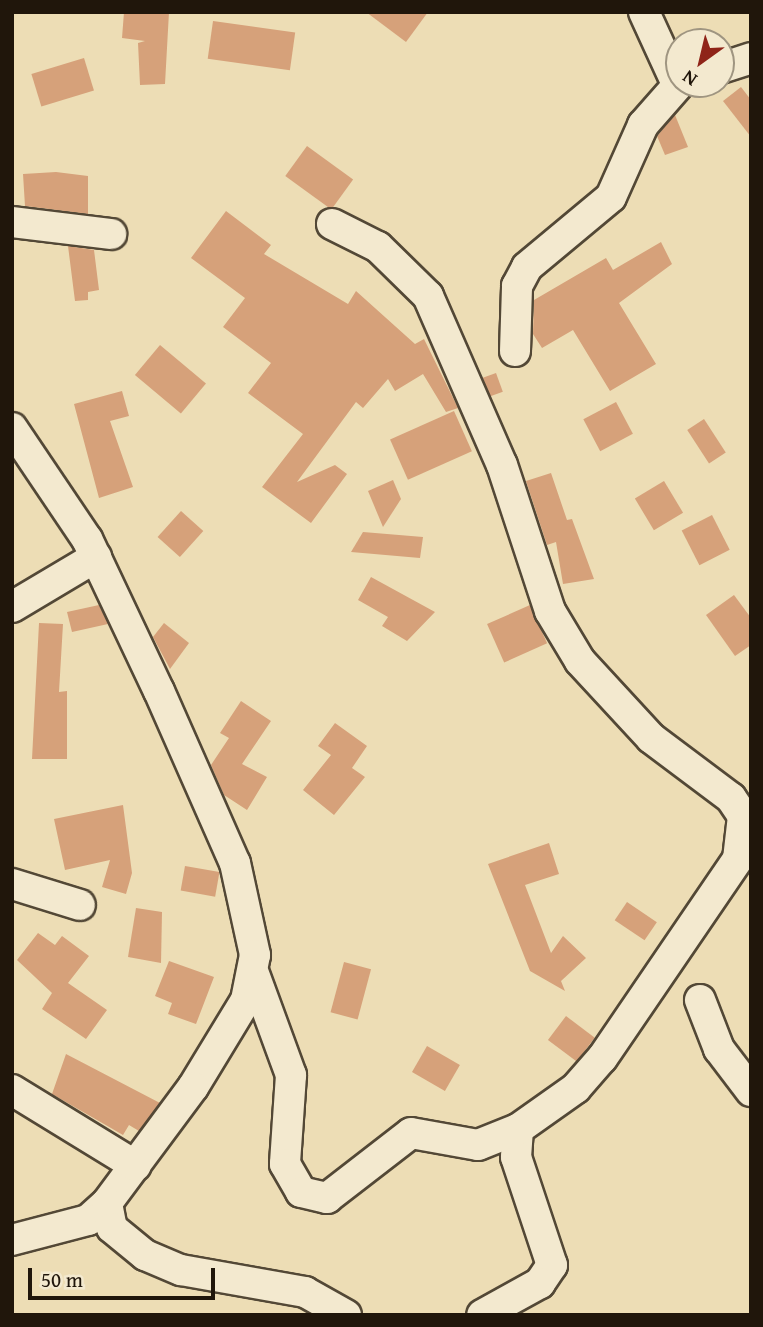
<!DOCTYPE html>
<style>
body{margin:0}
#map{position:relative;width:763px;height:1327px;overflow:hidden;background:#edddb5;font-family:"Gentium Book Plus",serif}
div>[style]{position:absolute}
.building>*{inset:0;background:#d6a17a;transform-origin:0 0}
.roads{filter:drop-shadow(2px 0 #534836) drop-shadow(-2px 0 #534836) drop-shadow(0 2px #534836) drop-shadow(0 -2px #534836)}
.street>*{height:30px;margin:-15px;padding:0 15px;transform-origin:15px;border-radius:15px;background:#f3e9cf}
span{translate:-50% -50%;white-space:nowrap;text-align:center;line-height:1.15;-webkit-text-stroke:5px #f3e9cf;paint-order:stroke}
.frame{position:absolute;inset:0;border:14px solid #20160b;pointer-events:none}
.north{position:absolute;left:665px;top:28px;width:70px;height:70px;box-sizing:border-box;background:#f3e9cf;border:2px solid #9f9581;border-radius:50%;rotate:214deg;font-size:19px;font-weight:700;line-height:28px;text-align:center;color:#20160b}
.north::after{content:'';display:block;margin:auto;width:24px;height:32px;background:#8f2418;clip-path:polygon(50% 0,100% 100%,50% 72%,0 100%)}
.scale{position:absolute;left:28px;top:1268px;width:187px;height:32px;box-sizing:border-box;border:4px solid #20160b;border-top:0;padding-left:9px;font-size:21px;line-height:24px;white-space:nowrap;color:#20160b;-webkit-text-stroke:5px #f3e9cf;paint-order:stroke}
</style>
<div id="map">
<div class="building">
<i style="clip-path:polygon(124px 12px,169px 12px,165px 84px,140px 85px,138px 43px,145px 41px,122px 38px)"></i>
<i style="clip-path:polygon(366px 12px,428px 12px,406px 42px)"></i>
<i style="left:213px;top:21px;width:83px;height:38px;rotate:8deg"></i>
<i style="left:84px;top:58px;width:34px;height:55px;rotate:73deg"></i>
<i style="clip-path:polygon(741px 87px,751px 100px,751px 137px,723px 101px)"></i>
<i style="clip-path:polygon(675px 115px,688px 147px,665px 155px,657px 136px)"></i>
<i style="left:307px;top:146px;width:57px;height:37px;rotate:36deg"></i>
<i style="clip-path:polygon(56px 172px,88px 176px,88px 214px,25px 206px,23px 174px)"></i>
<i style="clip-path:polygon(226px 211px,271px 245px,264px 254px,348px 304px,356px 291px,415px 344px,424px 339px,458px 408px,446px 412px,423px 374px,395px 391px,388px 379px,363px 408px,356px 402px,297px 482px,335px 465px,347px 474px,311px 523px,262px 487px,303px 434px,248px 393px,271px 363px,223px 327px,245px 298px,191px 258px)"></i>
<i style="clip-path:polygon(661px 242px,672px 264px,619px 303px,656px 364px,610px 391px,573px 330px,542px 348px,533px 334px,534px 300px,606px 258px,613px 270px)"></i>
<i style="clip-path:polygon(68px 246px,94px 250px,99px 290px,88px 292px,88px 300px,75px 301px)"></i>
<i style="left:160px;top:345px;width:60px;height:39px;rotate:40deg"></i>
<i style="left:496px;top:373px;width:20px;height:14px;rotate:70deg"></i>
<i style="clip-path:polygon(122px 391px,129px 416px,110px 421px,133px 487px,99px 498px,74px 404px)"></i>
<i style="left:616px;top:402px;width:36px;height:37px;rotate:62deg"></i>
<i style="left:454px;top:411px;width:44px;height:70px;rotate:66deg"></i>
<i style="left:704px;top:419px;width:40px;height:20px;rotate:57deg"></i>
<i style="clip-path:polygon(551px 473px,567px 520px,572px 519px,594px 579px,563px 584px,556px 542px,547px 545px,526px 481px)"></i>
<i style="clip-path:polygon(393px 480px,401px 499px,383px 527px,368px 491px)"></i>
<i style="left:664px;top:481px;width:37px;height:34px;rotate:59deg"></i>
<i style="left:181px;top:511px;width:30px;height:35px;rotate:42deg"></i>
<i style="left:712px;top:515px;width:39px;height:34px;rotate:63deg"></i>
<i style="clip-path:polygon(363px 532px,423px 537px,420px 558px,351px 552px)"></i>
<i style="clip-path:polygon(371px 577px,435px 612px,407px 641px,382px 626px,388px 617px,358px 600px)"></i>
<i style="clip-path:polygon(734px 595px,751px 618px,751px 645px,735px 656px,706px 615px)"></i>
<i style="clip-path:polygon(99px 605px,108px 624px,72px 632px,67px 612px)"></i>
<i style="left:530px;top:605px;width:42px;height:47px;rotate:66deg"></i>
<i style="clip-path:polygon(39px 623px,63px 624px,59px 692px,67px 691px,67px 759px,32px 759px)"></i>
<i style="clip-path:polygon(164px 623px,189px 643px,170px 669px,153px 637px)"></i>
<i style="clip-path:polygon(241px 701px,271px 721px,242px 764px,267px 777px,247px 810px,224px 795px,211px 765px,229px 738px,220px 733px)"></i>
<i style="clip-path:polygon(335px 723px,367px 746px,352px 768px,365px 777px,334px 815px,303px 790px,331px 755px,318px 746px)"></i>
<i style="clip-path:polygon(123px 805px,132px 873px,126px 894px,102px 887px,110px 860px,65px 870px,54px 819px)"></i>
<i style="clip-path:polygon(549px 843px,559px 874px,525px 885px,551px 953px,563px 936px,586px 958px,561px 981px,565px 991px,530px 971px,488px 864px)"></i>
<i style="left:185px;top:866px;width:35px;height:25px;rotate:10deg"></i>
<i style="left:627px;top:902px;width:36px;height:22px;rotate:34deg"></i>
<i style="clip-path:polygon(136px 908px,162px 912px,161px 963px,128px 957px)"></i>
<i style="clip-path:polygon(38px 933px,55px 945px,62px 936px,89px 956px,68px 983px,107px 1010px,86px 1039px,42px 1009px,52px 993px,17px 960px)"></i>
<i style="clip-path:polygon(169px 961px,214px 977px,196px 1024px,168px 1014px,172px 1003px,155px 996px)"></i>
<i style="left:344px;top:962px;width:28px;height:52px;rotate:15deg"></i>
<i style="left:566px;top:1016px;width:36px;height:30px;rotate:37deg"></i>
<i style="left:427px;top:1046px;width:38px;height:30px;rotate:30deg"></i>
<i style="clip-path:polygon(66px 1054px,160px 1103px,139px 1131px,129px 1125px,123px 1135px,52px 1094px)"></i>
</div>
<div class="roads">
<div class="street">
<i style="left:644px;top:12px;width:79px;rotate:65.4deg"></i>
<i style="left:721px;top:68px;width:32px;rotate:-18deg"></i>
<i style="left:12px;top:222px;width:100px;rotate:6.9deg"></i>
<i style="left:332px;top:224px;width:51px;rotate:26.6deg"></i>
<i style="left:378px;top:247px;width:70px;rotate:44.4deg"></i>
<i style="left:428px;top:296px;width:184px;rotate:66.4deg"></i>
<i style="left:502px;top:465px;width:154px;rotate:71.8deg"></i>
<i style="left:550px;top:611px;width:58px;rotate:59deg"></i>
<i style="left:580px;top:661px;width:105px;rotate:47.3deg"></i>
<i style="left:651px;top:738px;width:100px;rotate:36.9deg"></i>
<i style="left:731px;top:798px;width:22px;rotate:56deg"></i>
<i style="left:743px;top:816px;width:43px;rotate:96.6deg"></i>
<i style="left:738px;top:859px;width:241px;rotate:124.3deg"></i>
<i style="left:602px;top:1058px;width:40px;rotate:131deg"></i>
<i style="left:576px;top:1088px;width:71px;rotate:144.7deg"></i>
<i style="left:518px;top:1129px;width:28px;rotate:94deg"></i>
<i style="left:516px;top:1157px;width:114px;rotate:71.6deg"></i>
<i style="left:552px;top:1265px;width:22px;rotate:124deg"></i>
<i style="left:540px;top:1283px;width:66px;rotate:151.1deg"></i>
<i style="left:515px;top:351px;width:65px;rotate:-88.2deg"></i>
<i style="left:517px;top:286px;width:21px;rotate:-62deg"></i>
<i style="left:527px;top:267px;width:109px;rotate:-39.8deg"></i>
<i style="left:611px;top:197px;width:79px;rotate:-66deg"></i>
<i style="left:643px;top:125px;width:55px;rotate:-48.7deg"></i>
<i style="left:12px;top:428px;width:134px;rotate:56deg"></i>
<i style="left:87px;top:539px;width:168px;rotate:64.7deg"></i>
<i style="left:159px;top:691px;width:188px;rotate:66.2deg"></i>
<i style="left:235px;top:863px;width:94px;rotate:77.7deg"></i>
<i style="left:255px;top:955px;width:46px;rotate:101.3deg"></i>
<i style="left:246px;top:1000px;width:102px;rotate:121.3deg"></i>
<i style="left:193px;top:1087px;width:144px;rotate:126.6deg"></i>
<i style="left:107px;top:1203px;width:25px;rotate:138deg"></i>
<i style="left:88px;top:1220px;width:79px;rotate:165.3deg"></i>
<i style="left:12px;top:607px;width:98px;rotate:-30.8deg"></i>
<i style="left:12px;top:884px;width:71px;rotate:17.2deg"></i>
<i style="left:254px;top:974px;width:108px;rotate:69.9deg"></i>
<i style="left:291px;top:1075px;width:89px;rotate:93.9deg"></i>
<i style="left:285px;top:1164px;width:32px;rotate:60deg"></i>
<i style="left:301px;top:1192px;width:27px;rotate:13deg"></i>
<i style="left:327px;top:1198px;width:106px;rotate:-37.7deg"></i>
<i style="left:411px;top:1133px;width:68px;rotate:10.2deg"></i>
<i style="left:478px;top:1145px;width:43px;rotate:-21.8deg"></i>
<i style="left:700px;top:1000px;width:53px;rotate:68.8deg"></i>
<i style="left:719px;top:1049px;width:53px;rotate:52.7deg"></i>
<i style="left:12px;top:1090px;width:145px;rotate:31.5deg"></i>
<i style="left:107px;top:1203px;width:25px;rotate:79deg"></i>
<i style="left:112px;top:1228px;width:43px;rotate:39.3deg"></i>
<i style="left:145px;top:1255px;width:39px;rotate:23deg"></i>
<i style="left:181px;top:1270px;width:126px;rotate:10.1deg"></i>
<i style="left:305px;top:1292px;width:47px;rotate:29.3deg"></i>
</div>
</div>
<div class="frame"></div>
<div class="north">N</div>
<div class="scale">50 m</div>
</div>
